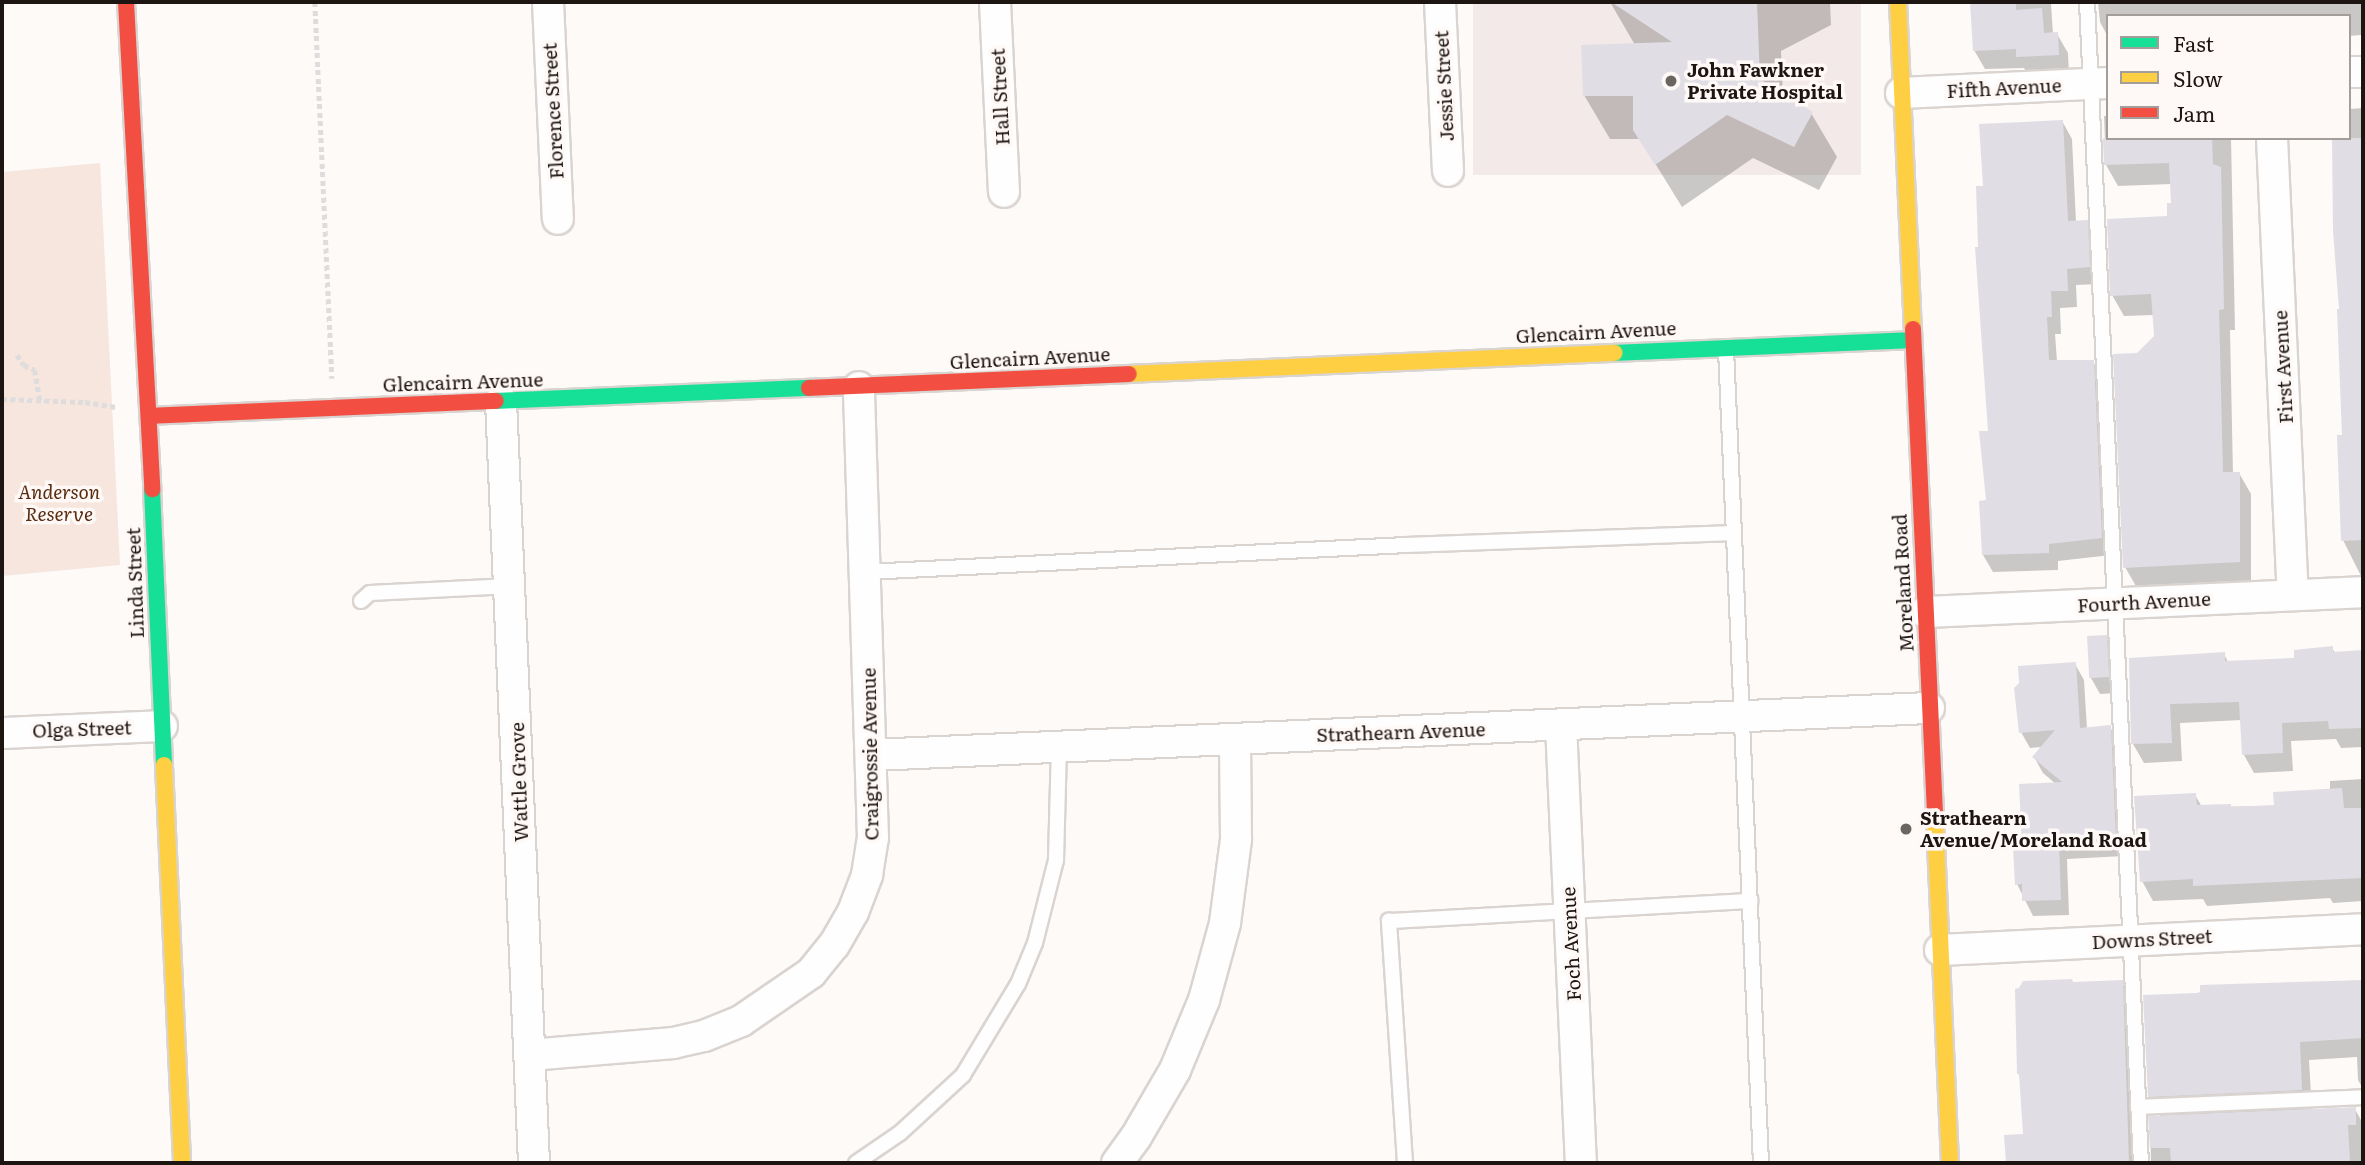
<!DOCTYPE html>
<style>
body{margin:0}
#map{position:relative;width:2365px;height:1165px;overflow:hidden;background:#fdfaf8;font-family:Literata,serif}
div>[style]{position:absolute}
.medical>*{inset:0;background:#f3e9e8;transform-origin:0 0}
.green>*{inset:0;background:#f7e6dd}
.shadow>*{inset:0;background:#0003}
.building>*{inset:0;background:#e0dee4;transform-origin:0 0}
.path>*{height:4.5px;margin-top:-2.25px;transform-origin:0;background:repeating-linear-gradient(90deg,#dedcdc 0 5px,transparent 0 8.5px)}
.roads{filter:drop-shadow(2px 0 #dad4d1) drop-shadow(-2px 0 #dad4d1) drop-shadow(0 2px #dad4d1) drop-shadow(0 -2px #dad4d1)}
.lane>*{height:14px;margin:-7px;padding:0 7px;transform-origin:7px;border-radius:7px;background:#fffefe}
.street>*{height:30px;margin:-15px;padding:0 15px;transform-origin:15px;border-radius:15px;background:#fffefe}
.fast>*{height:16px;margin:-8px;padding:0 8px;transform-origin:8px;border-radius:8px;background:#16e098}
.slow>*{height:16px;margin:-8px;padding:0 8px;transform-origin:8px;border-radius:8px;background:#ffcf43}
.jam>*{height:16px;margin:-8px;padding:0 8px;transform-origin:8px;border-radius:8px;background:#f24e42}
.dots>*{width:19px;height:19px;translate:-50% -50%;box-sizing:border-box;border:4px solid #fef9f7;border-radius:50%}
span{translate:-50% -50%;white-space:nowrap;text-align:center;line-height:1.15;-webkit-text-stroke:7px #fef9f7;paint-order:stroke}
.poi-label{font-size:19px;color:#1d1511;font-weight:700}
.left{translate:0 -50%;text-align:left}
.street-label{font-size:19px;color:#1d1511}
.park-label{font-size:19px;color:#5a2b0f;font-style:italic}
.frame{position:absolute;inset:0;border:4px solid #1d1511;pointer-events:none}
.legend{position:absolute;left:2106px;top:14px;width:245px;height:126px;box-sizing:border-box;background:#fef9f7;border:2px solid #a49e9b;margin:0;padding:9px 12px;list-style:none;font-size:21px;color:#1d1511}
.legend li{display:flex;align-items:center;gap:14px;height:35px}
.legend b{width:35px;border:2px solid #a49e9b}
</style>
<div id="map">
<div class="medical">
<i style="left:1473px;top:2px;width:388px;height:173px"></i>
</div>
<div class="green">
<i style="clip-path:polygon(100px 163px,120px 565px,2px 576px,2px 172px)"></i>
</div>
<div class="shadow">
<i style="clip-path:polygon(1610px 2px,1830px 2px,1831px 25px,1781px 51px,1783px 96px,1811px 113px,1837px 157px,1819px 190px,1753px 158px,1682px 207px,1640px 139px,1610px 139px,1584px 95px,1635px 45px)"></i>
<i style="clip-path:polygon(1972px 2px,2098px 2px,2051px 4px,2053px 34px,2057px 34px,2068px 53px,2069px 74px,2029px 76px,2024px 68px,1985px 69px,1974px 50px)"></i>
<i style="clip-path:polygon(2098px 2px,2363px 2px,2363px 31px,2361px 35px,2349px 36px,2349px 16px,2108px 16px,2108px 37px,2100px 22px)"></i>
<i style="clip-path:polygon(2363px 108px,2363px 578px,2362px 578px,2343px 540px,2349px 109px)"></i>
<i style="clip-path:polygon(2104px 116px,2108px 116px,2108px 138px,2231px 138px,2235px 330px,2230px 330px,2233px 474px,2239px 473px,2251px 494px,2251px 583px,2137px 588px,2125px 567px,2138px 355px,2155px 336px,2154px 315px,2124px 316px,2112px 295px,2169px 218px,2173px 205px,2172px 184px,2118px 186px,2106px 165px)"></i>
<i style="clip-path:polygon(2062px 121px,2072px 139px,2076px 222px,2087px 222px,2096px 239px,2099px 284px,2076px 285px,2077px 307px,2060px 308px,2061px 334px,2055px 334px,2057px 361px,2093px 362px,2103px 379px,2111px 555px,2058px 561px,2058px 570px,1993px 572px,1983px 555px,1990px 432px,1977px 249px,1980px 249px,1985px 188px)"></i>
<i style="clip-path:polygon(2106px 637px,2115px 652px,2117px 693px,2100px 694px,2091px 678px)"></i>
<i style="clip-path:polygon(2332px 648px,2335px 653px,2363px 652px,2363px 747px,2341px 748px,2336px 739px,2291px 741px,2293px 771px,2254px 773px,2244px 755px,2242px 720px,2180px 723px,2182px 761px,2144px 763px,2133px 744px,2130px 660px,2224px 654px,2228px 662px,2296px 660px)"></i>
<i style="clip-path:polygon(2075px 664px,2084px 680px,2087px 729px,2110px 727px,2119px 743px,2124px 856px,2067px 859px,2069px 915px,2033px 916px,2017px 884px,2024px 849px,2056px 784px,2043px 773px,2034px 757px,2042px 747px,2030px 748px,2021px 732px)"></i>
<i style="clip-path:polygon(2363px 779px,2363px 901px,2333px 903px,2330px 898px,2207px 906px,2203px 899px,2153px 901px,2142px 881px,2195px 795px,2202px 807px,2276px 806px,2330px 791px,2330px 781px)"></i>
<i style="clip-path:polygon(2122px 982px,2130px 997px,2139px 1163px,2008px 1163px,2006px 1136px,2024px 1135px,2021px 1079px,2018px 1073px)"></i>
<i style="clip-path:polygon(2363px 983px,2363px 1089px,2358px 1080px,2357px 1057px,2309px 1060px,2312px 1111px,2355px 1109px,2363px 1124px,2363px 1163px,2151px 1163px,2150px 1118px,2161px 1117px,2149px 1096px,2202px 993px,2202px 987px)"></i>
</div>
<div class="building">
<i style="clip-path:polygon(1611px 2px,1757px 2px,1760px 79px,1813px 112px,1794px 147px,1727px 115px,1655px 165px,1633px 130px,1633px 96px,1583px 96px,1581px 45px,1672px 42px)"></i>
<i style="clip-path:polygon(1970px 2px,2016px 2px,2016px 10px,2042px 8px,2044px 33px,2058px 32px,2059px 55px,2016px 57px,2016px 49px,1973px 51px)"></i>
<i style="clip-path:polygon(2063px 120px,2068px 221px,2088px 220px,2090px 267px,2067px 269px,2068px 291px,2051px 291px,2052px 317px,2047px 317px,2049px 360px,2094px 360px,2102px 538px,2049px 544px,2049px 553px,1982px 555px,1979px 501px,1986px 500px,1979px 431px,1988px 431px,1975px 247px,1978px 247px,1976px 186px,1983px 186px,1979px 124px)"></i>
<i style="clip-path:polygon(2103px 138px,2212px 138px,2213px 164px,2221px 167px,2224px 309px,2219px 310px,2223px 472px,2240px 472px,2240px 562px,2123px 568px,2113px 354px,2137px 353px,2154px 336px,2151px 294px,2110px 296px,2107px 219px,2167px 216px,2167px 203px,2171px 203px,2169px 163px,2104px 165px)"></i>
<i style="clip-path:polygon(2332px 138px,2363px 138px,2363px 540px,2341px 541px,2337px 435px,2342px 435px,2337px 309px,2339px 309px,2333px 231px)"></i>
<i style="left:2107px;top:635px;width:42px;height:20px;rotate:87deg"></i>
<i style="clip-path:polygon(2333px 646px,2333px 652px,2363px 650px,2363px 728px,2329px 729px,2328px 721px,2282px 723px,2283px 753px,2242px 755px,2239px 702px,2170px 704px,2172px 743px,2131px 744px,2129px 658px,2225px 652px,2225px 661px,2294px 658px,2294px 650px)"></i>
<i style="clip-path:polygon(2076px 662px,2080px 728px,2111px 725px,2116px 841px,2059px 844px,2061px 900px,2022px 901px,2022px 884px,2015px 885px,2013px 847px,2022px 847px,2019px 784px,2062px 782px,2032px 757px,2055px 730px,2019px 733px,2014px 688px,2019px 683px,2018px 666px)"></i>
<i style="clip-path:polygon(2342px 788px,2344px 808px,2363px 808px,2363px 878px,2193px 886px,2193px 879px,2140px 882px,2134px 796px,2196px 793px,2197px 805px,2231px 804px,2231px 807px,2274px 805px,2273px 792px)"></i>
<i style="clip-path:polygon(2072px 979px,2073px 982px,2123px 980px,2129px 1163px,2006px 1163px,2004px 1135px,2023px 1134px,2019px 1074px,2017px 1074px,2015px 989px,2019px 988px,2023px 981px)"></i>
<i style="clip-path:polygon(2363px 980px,2363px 1038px,2300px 1042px,2302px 1090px,2148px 1097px,2143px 995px,2197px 993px,2200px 992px,2200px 985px)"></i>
<i style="clip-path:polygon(2356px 1107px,2356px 1125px,2348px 1125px,2350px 1163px,2171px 1163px,2170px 1148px,2150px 1148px,2148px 1116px)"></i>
</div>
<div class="path">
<i style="left:315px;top:2px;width:377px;rotate:87.4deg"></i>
<i style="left:17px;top:355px;width:12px;rotate:55deg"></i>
<i style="left:24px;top:365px;width:12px;rotate:24deg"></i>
<i style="left:35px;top:370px;width:32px;rotate:81deg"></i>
<i style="left:2px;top:399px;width:83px;rotate:2.1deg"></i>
<i style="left:85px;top:402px;width:33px;rotate:9deg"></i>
</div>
<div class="roads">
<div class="lane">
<i style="left:2087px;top:2px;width:1162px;rotate:87.34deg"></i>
<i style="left:1726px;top:349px;width:815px;rotate:87.54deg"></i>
<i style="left:866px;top:572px;width:541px;rotate:-2.86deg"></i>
<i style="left:1406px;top:545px;width:328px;rotate:-2.1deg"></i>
<i style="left:361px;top:601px;width:12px;rotate:-42deg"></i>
<i style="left:370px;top:593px;width:141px;rotate:-2.8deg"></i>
<i style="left:2138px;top:1107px;width:225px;rotate:-2.5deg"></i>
<i style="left:856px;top:1163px;width:53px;rotate:-34.3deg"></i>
<i style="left:900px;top:1133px;width:86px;rotate:-42.6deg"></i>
<i style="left:963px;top:1075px;width:106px;rotate:-58.9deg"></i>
<i style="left:1018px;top:984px;width:44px;rotate:-67.5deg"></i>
<i style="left:1035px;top:943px;width:86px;rotate:-75.8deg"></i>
<i style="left:1056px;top:860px;width:113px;rotate:-88.5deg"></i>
<i style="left:1405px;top:1163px;width:243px;rotate:-93.8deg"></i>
<i style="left:1389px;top:921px;width:362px;rotate:-3.2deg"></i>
</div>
<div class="street">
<i style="left:548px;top:2px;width:217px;rotate:87.4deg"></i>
<i style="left:995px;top:2px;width:190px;rotate:87.3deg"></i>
<i style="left:1440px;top:2px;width:169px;rotate:87.3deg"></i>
<i style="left:2349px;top:72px;width:14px"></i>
<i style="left:1901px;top:93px;width:207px;rotate:-2.8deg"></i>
<i style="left:2272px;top:138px;width:457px;rotate:87.4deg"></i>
<i style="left:501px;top:401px;width:763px;rotate:87.52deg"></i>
<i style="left:1925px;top:612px;width:438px;rotate:-2.6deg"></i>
<i style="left:1561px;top:725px;width:438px;rotate:87.4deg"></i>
<i style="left:2px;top:733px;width:160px;rotate:-2.5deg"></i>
<i style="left:873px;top:755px;width:1057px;rotate:-2.55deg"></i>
<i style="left:1940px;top:950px;width:424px;rotate:-2.8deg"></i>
<i style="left:530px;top:1055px;width:144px;rotate:-4.8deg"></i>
<i style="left:673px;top:1043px;width:32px;rotate:-13deg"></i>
<i style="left:704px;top:1036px;width:40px;rotate:-22deg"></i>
<i style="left:741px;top:1021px;width:85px;rotate:-34.4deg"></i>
<i style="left:811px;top:973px;width:36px;rotate:-51deg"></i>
<i style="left:834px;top:945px;width:38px;rotate:-60deg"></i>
<i style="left:853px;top:912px;width:40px;rotate:-69deg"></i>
<i style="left:867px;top:875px;width:37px;rotate:-81deg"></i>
<i style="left:873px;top:838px;width:451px;rotate:-91.8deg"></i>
<i style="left:1117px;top:1163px;width:32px;rotate:-54deg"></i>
<i style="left:1136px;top:1137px;width:78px;rotate:-59.8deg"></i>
<i style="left:1175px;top:1070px;width:76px;rotate:-67.5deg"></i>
<i style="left:1204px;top:1000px;width:80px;rotate:-74.7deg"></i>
<i style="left:1225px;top:923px;width:85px;rotate:-82.5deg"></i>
<i style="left:1236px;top:839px;width:100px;rotate:-90.6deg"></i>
</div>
<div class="fast">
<i style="left:1615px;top:353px;width:297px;rotate:-2.5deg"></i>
<i style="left:496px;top:401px;width:313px;rotate:-2.4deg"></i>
<i style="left:152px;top:489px;width:276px;rotate:87.5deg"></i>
</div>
<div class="slow">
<i style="left:1898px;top:2px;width:327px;rotate:87.4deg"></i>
<i style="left:1129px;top:374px;width:486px;rotate:-2.5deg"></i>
<i style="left:164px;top:765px;width:398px;rotate:87.4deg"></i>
<i style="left:1935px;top:820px;width:343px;rotate:87.5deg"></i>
</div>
<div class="jam">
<i style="left:126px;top:2px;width:488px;rotate:86.9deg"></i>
<i style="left:1913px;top:329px;width:491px;rotate:87.4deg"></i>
<i style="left:809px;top:388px;width:320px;rotate:-2.5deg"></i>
<i style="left:149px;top:416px;width:347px;rotate:-2.5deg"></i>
</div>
</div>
<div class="dots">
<i style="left:1671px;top:81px;background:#6b6562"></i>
<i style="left:1906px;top:829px;background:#6b6562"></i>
</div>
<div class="poi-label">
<span class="left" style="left:1687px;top:81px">John Fawkner<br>Private Hospital</span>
<span class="left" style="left:1920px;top:829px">Strathearn<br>Avenue/Moreland Road</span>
</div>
<div class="street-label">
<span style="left:1444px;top:86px;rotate:-93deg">Jessie Street</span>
<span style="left:2004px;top:88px;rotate:-3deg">Fifth Avenue</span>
<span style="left:1000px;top:97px;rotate:-93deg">Hall Street</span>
<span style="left:553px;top:111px;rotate:-93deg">Florence Street</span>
<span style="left:1596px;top:332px;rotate:-3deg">Glencairn Avenue</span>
<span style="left:1030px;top:358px;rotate:-3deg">Glencairn Avenue</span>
<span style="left:2283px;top:367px;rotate:-93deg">First Avenue</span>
<span style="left:463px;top:382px;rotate:-2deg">Glencairn Avenue</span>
<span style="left:135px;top:583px;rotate:-92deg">Linda Street</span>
<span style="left:1903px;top:583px;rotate:-93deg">Moreland Road</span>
<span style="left:2144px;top:602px;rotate:-3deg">Fourth Avenue</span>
<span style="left:82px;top:729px;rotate:-2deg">Olga Street</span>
<span style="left:1401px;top:732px;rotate:-2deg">Strathearn Avenue</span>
<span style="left:870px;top:754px;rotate:-91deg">Craigrossie Avenue</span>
<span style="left:519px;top:782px;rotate:-92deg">Wattle Grove</span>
<span style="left:2152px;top:939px;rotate:-3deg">Downs Street</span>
<span style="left:1571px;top:944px;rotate:-93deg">Foch Avenue</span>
</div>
<div class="park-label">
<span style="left:59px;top:503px">Anderson<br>Reserve</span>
</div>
<div class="frame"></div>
<ul class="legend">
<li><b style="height:9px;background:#16e098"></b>Fast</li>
<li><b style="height:9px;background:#ffcf43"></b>Slow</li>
<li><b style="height:9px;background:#f24e42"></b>Jam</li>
</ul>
</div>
